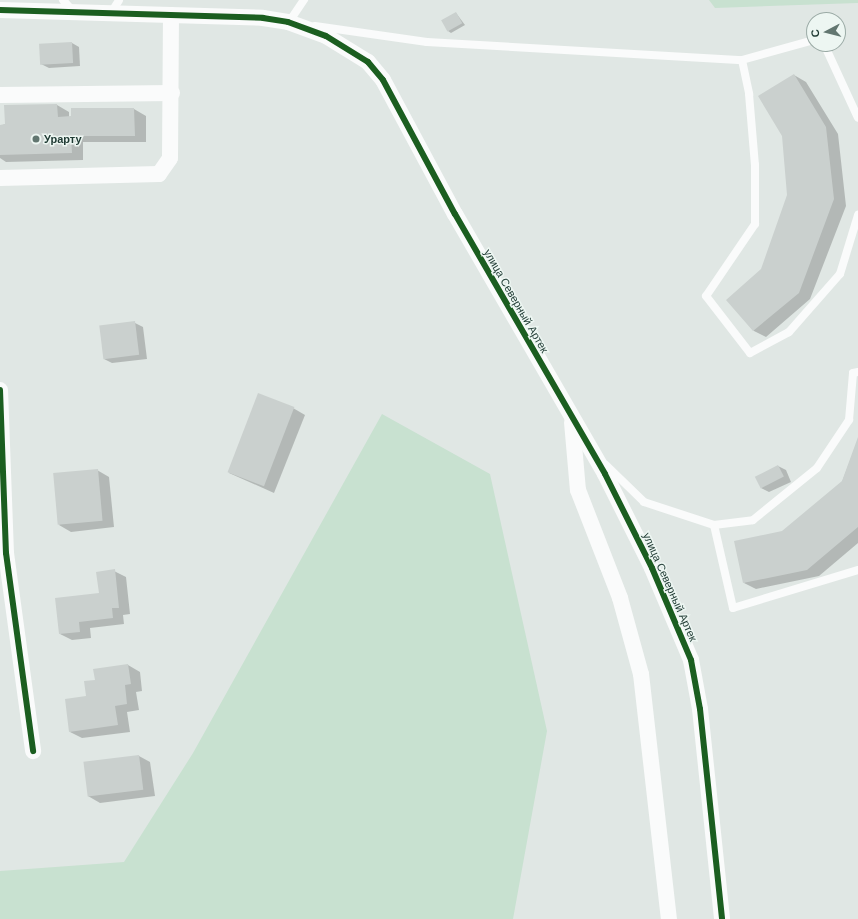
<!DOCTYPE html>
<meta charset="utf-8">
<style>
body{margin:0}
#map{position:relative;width:858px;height:919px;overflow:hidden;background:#e0e7e4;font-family:Helvetica,sans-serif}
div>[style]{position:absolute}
.green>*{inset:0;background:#c8e1d0}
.shadow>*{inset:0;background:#0003}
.building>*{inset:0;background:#cad0ce;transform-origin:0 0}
.lane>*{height:8px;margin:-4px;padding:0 4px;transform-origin:4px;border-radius:4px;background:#fafbfb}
.street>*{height:16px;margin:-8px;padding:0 8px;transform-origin:8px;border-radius:8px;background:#fafbfb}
.cycleway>*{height:6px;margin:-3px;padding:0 3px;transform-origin:3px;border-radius:3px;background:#1b5e20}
.dots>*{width:11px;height:11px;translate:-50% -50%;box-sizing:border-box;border:2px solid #edf6f2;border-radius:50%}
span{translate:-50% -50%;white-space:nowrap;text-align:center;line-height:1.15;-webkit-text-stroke:3px #edf6f2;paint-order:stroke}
.poi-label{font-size:11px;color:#1e3932;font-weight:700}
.left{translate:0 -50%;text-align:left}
.street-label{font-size:11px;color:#1e3932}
.north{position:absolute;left:806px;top:12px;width:40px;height:40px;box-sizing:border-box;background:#edf6f2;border:1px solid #9aaaa5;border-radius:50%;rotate:263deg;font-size:11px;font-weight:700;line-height:16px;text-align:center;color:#1e3932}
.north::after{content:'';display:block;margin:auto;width:14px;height:18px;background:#627670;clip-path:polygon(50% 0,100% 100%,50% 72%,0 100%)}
</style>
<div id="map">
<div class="green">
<i style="clip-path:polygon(709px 0,858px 0,858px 3px,715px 8px)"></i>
<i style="clip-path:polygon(382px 414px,490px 474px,547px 731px,513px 919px,0 919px,0 871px,124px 862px,193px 753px)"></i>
</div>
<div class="shadow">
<i style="clip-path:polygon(456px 13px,465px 25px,451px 33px,448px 31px)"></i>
<i style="clip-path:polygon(72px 43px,79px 47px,80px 66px,49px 68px,41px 64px)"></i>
<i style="clip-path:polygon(794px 75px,806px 82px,838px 134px,846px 206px,810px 299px,766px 337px,754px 331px,728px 300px,762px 270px,788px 195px)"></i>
<i style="clip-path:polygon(57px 105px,69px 112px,69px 117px,72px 117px,72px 109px,134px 109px,146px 116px,146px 142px,83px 142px,83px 160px,6px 162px,0 158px,0 126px)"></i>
<i style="clip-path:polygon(135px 323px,143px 327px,147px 359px,112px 363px,104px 359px)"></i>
<i style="clip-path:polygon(293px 408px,305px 415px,274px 493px,229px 473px)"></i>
<i style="clip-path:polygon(858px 440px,858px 543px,819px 576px,756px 589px,744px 583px,783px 532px,842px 482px)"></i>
<i style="clip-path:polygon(778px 466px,786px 470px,791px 482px,769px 492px,761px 488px)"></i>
<i style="clip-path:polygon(97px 470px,109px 477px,114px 527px,71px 532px,59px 525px)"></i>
<i style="clip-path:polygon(114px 571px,126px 577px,130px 614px,123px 615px,124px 624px,90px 628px,91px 638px,72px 640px,60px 634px,100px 594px)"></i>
<i style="clip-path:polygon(128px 665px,140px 672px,142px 691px,136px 692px,139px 710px,127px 712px,130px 732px,82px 738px,70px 732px,96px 681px)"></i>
<i style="clip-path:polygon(139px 756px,150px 762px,155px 796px,100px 803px,88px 796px)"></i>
</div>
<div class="building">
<i style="left:456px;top:12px;width:13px;height:17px;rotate:61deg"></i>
<i style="left:72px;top:42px;width:21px;height:33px;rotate:87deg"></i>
<i style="clip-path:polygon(794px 74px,826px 127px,834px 199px,799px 293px,753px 331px,726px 300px,761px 269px,787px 195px,782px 136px,758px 96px)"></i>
<i style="clip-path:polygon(57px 104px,58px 117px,71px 116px,71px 108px,134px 108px,135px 136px,71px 136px,72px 153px,0 155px,0 125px,5px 124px,4px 105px)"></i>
<i style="left:135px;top:321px;width:34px;height:36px;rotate:83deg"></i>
<i style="left:258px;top:393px;width:39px;height:85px;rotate:21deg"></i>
<i style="clip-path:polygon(858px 437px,858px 527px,807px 570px,743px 583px,734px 541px,782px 531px,842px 481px)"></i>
<i style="left:778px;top:465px;width:13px;height:26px;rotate:63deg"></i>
<i style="left:98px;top:469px;width:52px;height:45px;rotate:85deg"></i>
<i style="clip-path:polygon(115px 569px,119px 608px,112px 608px,113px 618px,79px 622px,80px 632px,59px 634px,55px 598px,99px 593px,96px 572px)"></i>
<i style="clip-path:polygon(128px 664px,131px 684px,125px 685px,127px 704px,115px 706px,118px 725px,69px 732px,65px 699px,86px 696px,84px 681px,95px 680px,93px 669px)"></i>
<i style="left:139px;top:755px;width:35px;height:56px;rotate:83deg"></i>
</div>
<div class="lane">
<i style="left:63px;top:0;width:15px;rotate:48deg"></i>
<i style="left:111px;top:13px;width:15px;rotate:-58deg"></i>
<i style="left:289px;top:22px;width:27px;rotate:-56deg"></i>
<i style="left:315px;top:26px;width:113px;rotate:8.1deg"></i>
<i style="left:427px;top:42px;width:316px;rotate:3.3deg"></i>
<i style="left:742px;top:60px;width:75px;rotate:-15.5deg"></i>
<i style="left:824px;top:44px;width:81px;rotate:65.3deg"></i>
<i style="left:742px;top:60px;width:35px;rotate:78deg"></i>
<i style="left:749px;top:94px;width:71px;rotate:85.2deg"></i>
<i style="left:755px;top:165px;width:59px;rotate:90deg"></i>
<i style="left:755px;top:224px;width:87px;rotate:124.2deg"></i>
<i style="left:706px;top:296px;width:72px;rotate:52.3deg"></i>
<i style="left:750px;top:353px;width:44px;rotate:-28.3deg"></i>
<i style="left:789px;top:332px;width:77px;rotate:-48.7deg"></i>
<i style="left:840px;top:274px;width:62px;rotate:-73deg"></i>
<i style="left:606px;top:465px;width:53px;rotate:44.2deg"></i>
<i style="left:644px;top:502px;width:74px;rotate:18.2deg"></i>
<i style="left:714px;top:525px;width:39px;rotate:-7deg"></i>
<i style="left:753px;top:520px;width:82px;rotate:-39.1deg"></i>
<i style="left:817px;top:468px;width:58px;rotate:-56.3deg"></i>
<i style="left:849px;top:420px;width:47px;rotate:-85.1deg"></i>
<i style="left:853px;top:373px;width:5px;rotate:-11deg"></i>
<i style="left:714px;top:525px;width:85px;rotate:77.1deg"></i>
<i style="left:733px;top:608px;width:131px;rotate:-16.9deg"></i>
</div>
<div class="street">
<i style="left:0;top:10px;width:263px;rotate:1.7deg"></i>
<i style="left:263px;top:18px;width:25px;rotate:9deg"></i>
<i style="left:288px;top:22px;width:40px;rotate:20.2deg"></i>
<i style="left:326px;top:36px;width:49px;rotate:31.8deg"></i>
<i style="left:368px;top:62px;width:23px;rotate:50deg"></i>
<i style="left:383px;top:80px;width:152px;rotate:61.8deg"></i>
<i style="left:455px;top:214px;width:300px;rotate:60deg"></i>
<i style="left:605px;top:474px;width:105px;rotate:63.4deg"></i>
<i style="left:652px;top:568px;width:100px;rotate:67deg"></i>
<i style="left:691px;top:660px;width:50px;rotate:79.6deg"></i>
<i style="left:700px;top:709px;width:211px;rotate:84deg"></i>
<i style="left:0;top:95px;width:172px;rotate:-0.7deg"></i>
<i style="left:0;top:178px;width:159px;rotate:-1.4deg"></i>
<i style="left:159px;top:174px;width:19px;rotate:-55deg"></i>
<i style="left:170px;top:158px;width:143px;rotate:-89.6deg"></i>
<i style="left:0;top:390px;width:163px;rotate:87.9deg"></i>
<i style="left:6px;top:553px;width:200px;rotate:82.2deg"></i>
<i style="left:572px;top:422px;width:68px;rotate:85deg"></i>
<i style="left:578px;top:490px;width:116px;rotate:68.7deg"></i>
<i style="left:620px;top:598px;width:79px;rotate:74.6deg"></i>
<i style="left:641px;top:674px;width:247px;rotate:83.5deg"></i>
</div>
<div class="cycleway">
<i style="left:0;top:10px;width:263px;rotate:1.7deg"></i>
<i style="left:263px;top:18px;width:25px;rotate:9deg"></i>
<i style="left:288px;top:22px;width:40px;rotate:20.2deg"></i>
<i style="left:326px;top:36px;width:49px;rotate:31.8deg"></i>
<i style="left:368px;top:62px;width:23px;rotate:50deg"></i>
<i style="left:383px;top:80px;width:152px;rotate:61.8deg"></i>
<i style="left:455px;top:214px;width:300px;rotate:60deg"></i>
<i style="left:605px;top:474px;width:105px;rotate:63.4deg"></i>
<i style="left:652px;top:568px;width:100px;rotate:67deg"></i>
<i style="left:691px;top:660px;width:50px;rotate:79.6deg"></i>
<i style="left:700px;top:709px;width:211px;rotate:84deg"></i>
<i style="left:0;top:390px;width:163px;rotate:87.9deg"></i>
<i style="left:6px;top:553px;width:200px;rotate:82.2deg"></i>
</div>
<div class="dots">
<i style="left:36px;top:139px;background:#627670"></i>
</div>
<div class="poi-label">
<span class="left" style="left:44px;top:139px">Урарту</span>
</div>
<div class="street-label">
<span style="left:516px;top:301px;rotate:60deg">улица Северный Артек</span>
<span style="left:670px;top:587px;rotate:66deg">улица Северный Артек</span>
</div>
<div class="north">С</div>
</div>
